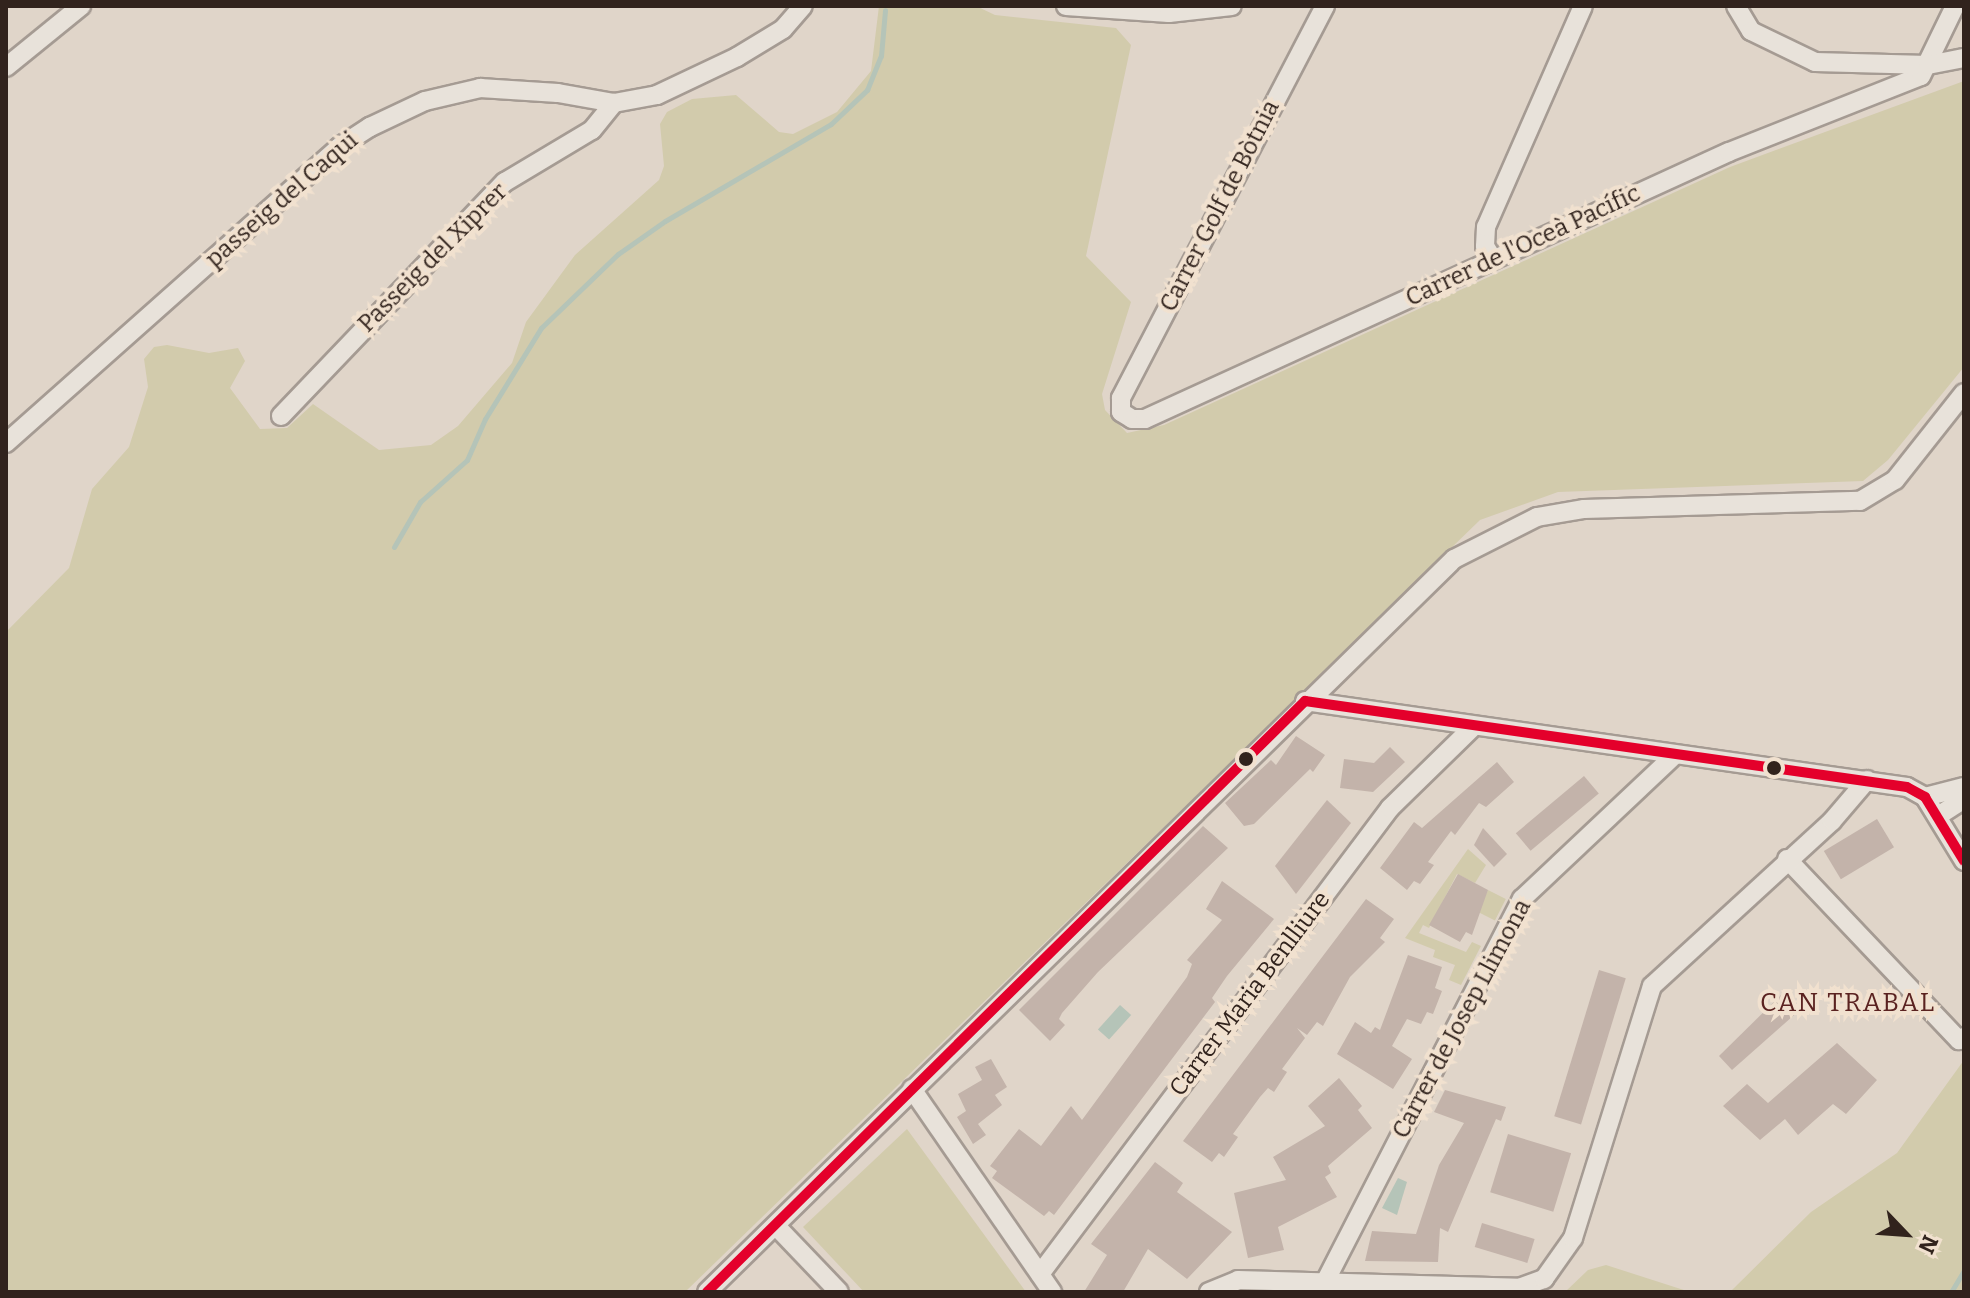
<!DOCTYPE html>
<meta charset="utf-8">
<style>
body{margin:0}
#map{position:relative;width:1970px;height:1298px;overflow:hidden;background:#e0d5c9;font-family:Bitter,serif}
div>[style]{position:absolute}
.green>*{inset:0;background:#d2cbac;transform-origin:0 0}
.water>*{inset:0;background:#b5c4b8;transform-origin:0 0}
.stream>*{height:5px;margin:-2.5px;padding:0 2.5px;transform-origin:2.5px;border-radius:2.5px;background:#b5c4b8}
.building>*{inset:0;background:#c3b3aa;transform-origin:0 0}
.roads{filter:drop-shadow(2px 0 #a59b93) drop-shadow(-2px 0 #a59b93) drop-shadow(0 2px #a59b93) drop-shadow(0 -2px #a59b93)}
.street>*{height:18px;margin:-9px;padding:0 9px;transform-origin:9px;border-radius:9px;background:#e8e2da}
.bus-1>*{height:10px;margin:-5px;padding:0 5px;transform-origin:5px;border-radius:5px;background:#e4002b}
.dots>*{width:22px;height:22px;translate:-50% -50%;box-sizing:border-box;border:4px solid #f1e1cf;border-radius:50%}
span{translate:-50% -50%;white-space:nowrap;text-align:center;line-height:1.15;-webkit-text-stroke:8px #f1e1cf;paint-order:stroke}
.street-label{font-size:24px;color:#31231d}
.neighbourhood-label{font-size:26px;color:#5a2220;letter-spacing:2px}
.frame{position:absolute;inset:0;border:8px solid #31231d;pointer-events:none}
.north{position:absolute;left:1866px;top:1194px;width:80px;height:80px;-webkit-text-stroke:6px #f1e1cf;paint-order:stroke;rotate:115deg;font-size:22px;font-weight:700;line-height:32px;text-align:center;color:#31231d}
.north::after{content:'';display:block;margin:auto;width:28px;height:36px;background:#31231d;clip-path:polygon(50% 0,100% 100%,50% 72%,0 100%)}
</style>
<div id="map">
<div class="green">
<i style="clip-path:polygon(879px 6px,976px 6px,995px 15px,1116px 28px,1131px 45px,1086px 256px,1131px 302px,1102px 394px,1105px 410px,1127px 433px,1164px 425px,1730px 167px,1964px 81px,1964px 367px,1888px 460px,1863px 481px,1558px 492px,1480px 520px,685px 1292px,6px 1292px,6px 632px,69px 568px,92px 489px,129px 447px,148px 387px,144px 359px,154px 347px,167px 345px,209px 353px,238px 348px,245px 361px,230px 388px,260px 429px,287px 428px,313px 404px,379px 450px,431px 445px,458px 426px,512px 363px,526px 322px,575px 255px,659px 180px,664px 166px,660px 124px,667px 112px,692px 99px,736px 95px,779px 132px,793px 134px,837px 112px,871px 71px)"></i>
<i style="clip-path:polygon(1468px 849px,1486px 865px,1475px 883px,1457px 874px,1429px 928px,1423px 925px,1419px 933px,1466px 952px,1472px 942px,1481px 946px,1461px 985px,1449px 980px,1455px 965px,1433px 957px,1435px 950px,1405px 938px)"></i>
<i style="left:1488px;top:890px;width:20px;height:24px;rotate:27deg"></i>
<i style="clip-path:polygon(1964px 1060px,1964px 1292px,1730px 1292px,1811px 1212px,1897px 1153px)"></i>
<i style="clip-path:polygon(907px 1129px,1026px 1292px,864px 1292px,803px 1227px)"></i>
<i style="clip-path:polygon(1606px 1265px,1690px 1292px,1565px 1292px,1588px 1270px)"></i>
</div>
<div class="water">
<i style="left:1120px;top:1005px;width:15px;height:33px;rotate:42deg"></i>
<i style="clip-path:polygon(1398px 1178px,1407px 1182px,1397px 1215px,1382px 1208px)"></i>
</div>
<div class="stream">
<i style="left:394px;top:547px;width:52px;rotate:-60deg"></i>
<i style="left:420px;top:502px;width:63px;rotate:-41.8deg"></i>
<i style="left:467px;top:460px;width:45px;rotate:-66.3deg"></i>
<i style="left:485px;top:419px;width:107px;rotate:-58.4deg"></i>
<i style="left:541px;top:328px;width:107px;rotate:-43.9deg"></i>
<i style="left:618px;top:254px;width:57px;rotate:-35.1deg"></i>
<i style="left:665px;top:221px;width:192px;rotate:-30.3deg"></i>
<i style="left:831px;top:124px;width:50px;rotate:-43.4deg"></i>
<i style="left:867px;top:90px;width:37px;rotate:-68deg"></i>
<i style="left:881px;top:56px;width:46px;rotate:-85deg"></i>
<i style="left:1951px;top:1292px;width:26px;rotate:-59deg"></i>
</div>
<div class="building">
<i style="clip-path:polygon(1296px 736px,1325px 755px,1313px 772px,1310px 769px,1254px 824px,1244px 826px,1225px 803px,1271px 760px,1276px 765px)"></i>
<i style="clip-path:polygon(1390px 747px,1405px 762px,1373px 792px,1340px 788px,1344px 759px,1374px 763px)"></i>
<i style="clip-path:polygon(1497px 762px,1514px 782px,1486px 807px,1479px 803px,1455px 835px,1451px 831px,1428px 862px,1434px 865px,1420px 884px,1414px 881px,1407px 890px,1380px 868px,1414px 822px,1422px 828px)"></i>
<i style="left:1584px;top:776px;width:23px;height:89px;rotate:50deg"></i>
<i style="clip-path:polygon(1327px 800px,1351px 823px,1296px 894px,1275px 866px)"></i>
<i style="left:1877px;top:819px;width:33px;height:62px;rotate:59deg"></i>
<i style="clip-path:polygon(1203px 826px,1228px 848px,1098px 972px,1062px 1013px,1059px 1019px,1065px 1025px,1050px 1041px,1019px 1010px)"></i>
<i style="clip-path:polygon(1483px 828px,1507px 854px,1494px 867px,1474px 845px)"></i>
<i style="clip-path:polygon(1458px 874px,1488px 890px,1472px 935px,1466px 932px,1460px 942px,1429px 925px)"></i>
<i style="clip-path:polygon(1222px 881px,1274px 919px,1227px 976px,1212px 998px,1215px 1002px,1054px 1215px,1049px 1211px,1044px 1216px,992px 1178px,997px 1171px,990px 1166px,1019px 1129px,1041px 1146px,1071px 1106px,1082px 1120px,1187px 977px,1192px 964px,1187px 960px,1222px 920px,1206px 909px)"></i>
<i style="clip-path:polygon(1366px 899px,1394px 919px,1380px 938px,1385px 942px,1350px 977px,1323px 1026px,1317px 1022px,1307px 1035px,1297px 1028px,1305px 1038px,1282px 1069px,1287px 1072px,1274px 1092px,1268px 1088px,1260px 1097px,1233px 1134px,1238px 1137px,1224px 1157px,1219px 1153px,1212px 1162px,1183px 1141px)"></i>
<i style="clip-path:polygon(1408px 955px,1442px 967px,1435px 988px,1442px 991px,1433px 1014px,1427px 1012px,1421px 1024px,1407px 1019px,1392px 1046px,1412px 1059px,1393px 1089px,1337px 1054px,1355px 1022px,1371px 1033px,1375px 1027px,1380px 1030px)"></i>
<i style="left:1599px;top:970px;width:28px;height:153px;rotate:17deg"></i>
<i style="clip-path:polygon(1783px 993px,1801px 1009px,1732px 1070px,1719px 1056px)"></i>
<i style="clip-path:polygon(1837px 1043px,1877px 1080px,1846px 1114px,1833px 1104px,1798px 1135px,1785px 1119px,1760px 1140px,1723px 1106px,1747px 1084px,1768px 1103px)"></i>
<i style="clip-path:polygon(991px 1059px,1007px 1087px,995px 1095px,1002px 1105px,978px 1124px,986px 1135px,973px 1144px,957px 1117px,966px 1111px,958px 1094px,982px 1080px,975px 1067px)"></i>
<i style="clip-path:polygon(1339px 1078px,1362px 1106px,1358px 1110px,1372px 1128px,1328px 1166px,1331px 1173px,1325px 1177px,1337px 1197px,1278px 1227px,1284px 1250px,1248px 1258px,1234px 1193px,1286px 1180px,1273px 1157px,1325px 1126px,1308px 1106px)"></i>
<i style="clip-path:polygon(1445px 1090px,1506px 1107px,1501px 1121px,1496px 1119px,1448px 1232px,1440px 1228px,1438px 1262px,1365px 1261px,1372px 1231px,1416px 1234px,1439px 1165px,1464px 1123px,1434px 1112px)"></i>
<i style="left:1508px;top:1134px;width:66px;height:61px;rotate:17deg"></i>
<i style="clip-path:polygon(1155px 1162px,1183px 1183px,1177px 1192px,1232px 1232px,1187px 1279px,1148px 1249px,1123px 1292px,1084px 1292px,1107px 1255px,1091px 1244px)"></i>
<i style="left:1482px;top:1223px;width:55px;height:25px;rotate:17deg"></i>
</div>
<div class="roads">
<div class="street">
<i style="left:1066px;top:6px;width:103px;rotate:3.9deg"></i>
<i style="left:1169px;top:13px;width:63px;rotate:-6.3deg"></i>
<i style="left:1325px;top:6px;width:442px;rotate:117.5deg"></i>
<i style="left:1121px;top:398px;width:14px;rotate:90deg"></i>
<i style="left:1121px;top:412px;width:13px;rotate:32deg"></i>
<i style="left:1132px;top:419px;width:13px"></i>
<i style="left:1145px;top:419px;width:642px;rotate:-24.57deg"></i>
<i style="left:1729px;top:152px;width:206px;rotate:-21.6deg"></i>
<i style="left:1921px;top:76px;width:78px;rotate:-64.1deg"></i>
<i style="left:1736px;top:6px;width:29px;rotate:59deg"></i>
<i style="left:1751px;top:31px;width:71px;rotate:25.8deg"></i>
<i style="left:1815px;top:62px;width:113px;rotate:1.5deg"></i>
<i style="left:1928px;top:65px;width:37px;rotate:-11deg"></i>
<i style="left:6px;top:67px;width:97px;rotate:-39.1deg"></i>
<i style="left:1493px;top:259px;width:15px;rotate:-122deg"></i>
<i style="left:1485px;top:246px;width:19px;rotate:-87deg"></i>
<i style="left:1486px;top:227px;width:241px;rotate:-66.3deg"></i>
<i style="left:281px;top:416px;width:324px;rotate:-46.3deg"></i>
<i style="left:505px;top:182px;width:101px;rotate:-30.9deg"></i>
<i style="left:592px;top:130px;width:35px;rotate:-51deg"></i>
<i style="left:614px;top:103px;width:44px;rotate:-10.5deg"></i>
<i style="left:657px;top:95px;width:89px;rotate:-25.4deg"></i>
<i style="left:737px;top:57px;width:54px;rotate:-31.3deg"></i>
<i style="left:783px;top:29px;width:30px;rotate:-49deg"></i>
<i style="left:6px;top:443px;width:446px;rotate:-41.6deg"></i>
<i style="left:339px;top:147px;width:37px;rotate:-33deg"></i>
<i style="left:370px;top:127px;width:61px;rotate:-25.3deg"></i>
<i style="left:425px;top:101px;width:57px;rotate:-13.3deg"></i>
<i style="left:480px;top:88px;width:78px;rotate:3.7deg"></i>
<i style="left:558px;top:93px;width:57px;rotate:10.1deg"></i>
<i style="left:1305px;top:701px;width:608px;rotate:8.13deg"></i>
<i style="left:1907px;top:787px;width:21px;rotate:29deg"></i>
<i style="left:1925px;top:797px;width:75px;rotate:58.6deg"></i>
<i style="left:1925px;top:797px;width:40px;rotate:-14.4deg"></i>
<i style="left:1938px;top:816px;width:31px;rotate:-33deg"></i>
<i style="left:1787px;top:859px;width:250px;rotate:46.5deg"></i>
<i style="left:1959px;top:1040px;width:6px;rotate:-31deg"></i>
<i style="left:912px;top:1089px;width:247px;rotate:55.4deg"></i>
<i style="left:776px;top:1226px;width:91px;rotate:46.3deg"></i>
<i style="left:1040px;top:1274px;width:583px;rotate:-53.09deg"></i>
<i style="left:1390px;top:808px;width:117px;rotate:-44.3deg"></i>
<i style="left:1325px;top:1282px;width:431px;rotate:-62.8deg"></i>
<i style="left:1522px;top:899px;width:210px;rotate:-43.3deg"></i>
<i style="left:707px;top:1292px;width:1047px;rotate:-44.46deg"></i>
<i style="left:1454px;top:559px;width:93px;rotate:-26.8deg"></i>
<i style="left:1537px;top:517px;width:48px;rotate:-9.7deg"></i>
<i style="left:1584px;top:509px;width:276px;rotate:-1.7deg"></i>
<i style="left:1860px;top:501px;width:41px;rotate:-31deg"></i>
<i style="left:1895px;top:480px;width:111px;rotate:-51.6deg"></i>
<i style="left:1209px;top:1292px;width:31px;rotate:-22deg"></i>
<i style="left:1238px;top:1280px;width:281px;rotate:1.6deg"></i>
<i style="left:1519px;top:1288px;width:27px;rotate:-20deg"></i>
<i style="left:1544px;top:1279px;width:50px;rotate:-54.7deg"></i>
<i style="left:1573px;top:1238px;width:264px;rotate:-72.6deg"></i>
<i style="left:1652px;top:986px;width:244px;rotate:-42.5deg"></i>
<i style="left:1832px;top:821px;width:54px;rotate:-49.5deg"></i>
</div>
</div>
<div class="bus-1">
<i style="left:707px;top:1292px;width:841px;rotate:-44.66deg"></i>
<i style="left:1305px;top:701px;width:608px;rotate:8.13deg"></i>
<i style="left:1907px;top:787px;width:21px;rotate:29deg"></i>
<i style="left:1925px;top:797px;width:75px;rotate:58.6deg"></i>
</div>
<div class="dots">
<i style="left:1246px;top:759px;background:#31231d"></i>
<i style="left:1774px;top:768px;background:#31231d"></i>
</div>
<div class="street-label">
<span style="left:282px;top:200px;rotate:-41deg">passeig del Caqui</span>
<span style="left:1220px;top:206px;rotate:-63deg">Carrer Golf de Bòtnia</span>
<span style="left:1523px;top:246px;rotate:-25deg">Carrer de l'Oceà Pacífic</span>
<span style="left:433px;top:258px;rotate:-45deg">Passeig del Xiprer</span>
<span style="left:1250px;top:994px;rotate:-53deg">Carrer Maria Benlliure</span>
<span style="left:1462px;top:1019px;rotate:-62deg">Carrer de Josep Llimona</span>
</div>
<div class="neighbourhood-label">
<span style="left:1848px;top:1003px">CAN TRABAL</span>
</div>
<div class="frame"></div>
<div class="north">N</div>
</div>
